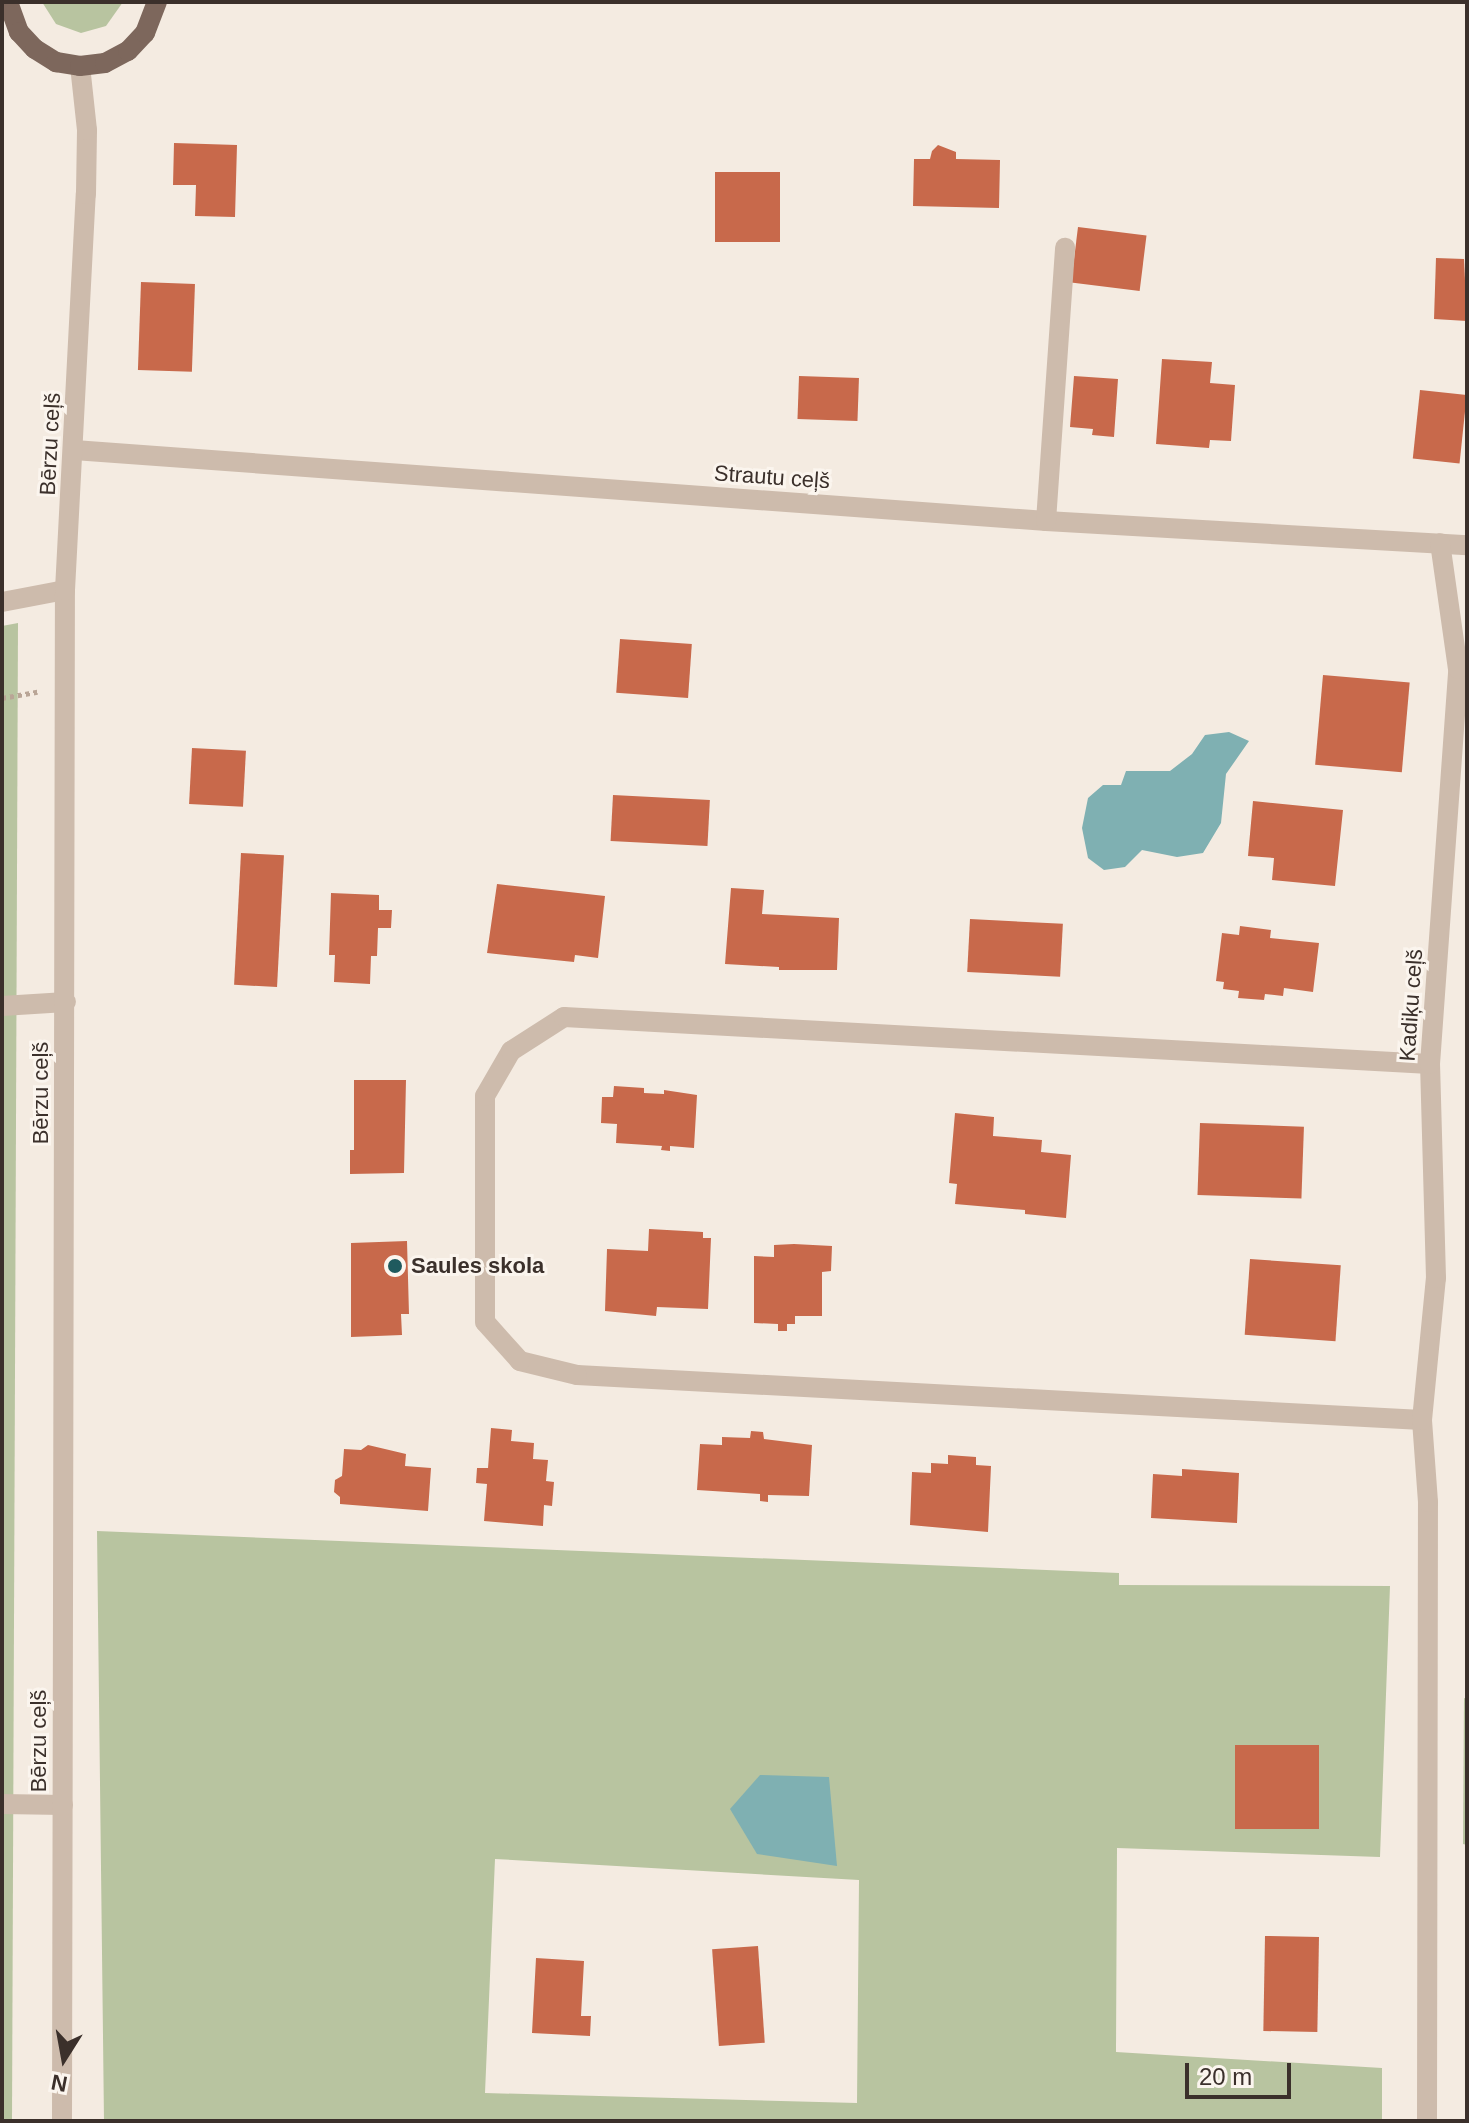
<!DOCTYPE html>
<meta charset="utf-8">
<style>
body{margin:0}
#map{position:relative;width:1469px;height:2123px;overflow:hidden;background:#f4ebe1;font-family:Arial,sans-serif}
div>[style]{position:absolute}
.green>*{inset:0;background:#b8c4a0}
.water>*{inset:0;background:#7fb0b2}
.building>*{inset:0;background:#c8694b;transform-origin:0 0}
.path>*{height:5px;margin-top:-2.5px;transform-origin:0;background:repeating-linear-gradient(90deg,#b9a596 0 4px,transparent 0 8px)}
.minor>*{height:20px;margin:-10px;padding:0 10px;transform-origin:10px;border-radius:10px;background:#cdbbac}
.major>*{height:20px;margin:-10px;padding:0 10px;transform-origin:10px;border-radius:10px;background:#7d675c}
.dots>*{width:22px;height:22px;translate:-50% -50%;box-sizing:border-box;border:4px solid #fbf5ee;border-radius:50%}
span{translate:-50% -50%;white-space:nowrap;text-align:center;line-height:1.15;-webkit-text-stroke:6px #fbf5ee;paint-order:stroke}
.street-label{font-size:22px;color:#3b302b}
.poi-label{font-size:22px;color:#3b302b;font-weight:700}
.left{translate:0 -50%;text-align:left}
.frame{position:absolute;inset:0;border:4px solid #3b302b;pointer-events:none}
.north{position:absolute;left:24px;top:2019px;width:80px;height:80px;-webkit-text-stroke:6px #fbf5ee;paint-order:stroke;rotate:191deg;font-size:22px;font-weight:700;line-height:32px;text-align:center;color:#3b302b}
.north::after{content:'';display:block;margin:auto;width:28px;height:36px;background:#3b302b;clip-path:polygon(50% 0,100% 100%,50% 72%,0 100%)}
.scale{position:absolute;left:1185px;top:2063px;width:106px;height:36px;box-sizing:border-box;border:4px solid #3b302b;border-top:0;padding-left:10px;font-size:24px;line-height:28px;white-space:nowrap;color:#3b302b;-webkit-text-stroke:6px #fbf5ee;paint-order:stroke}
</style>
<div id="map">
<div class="green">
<i style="clip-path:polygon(42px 2px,123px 2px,106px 26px,81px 33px,56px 24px)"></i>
<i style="clip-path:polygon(18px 623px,12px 2121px,2px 2121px,2px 626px)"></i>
<i style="clip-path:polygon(evenodd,97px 1531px,1119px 1573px,1119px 1585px,1390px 1586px,1380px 1857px,1117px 1848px,1116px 2052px,1382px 2068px,1382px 2121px,104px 2121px,97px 1531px,495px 1859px,859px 1880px,857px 2103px,485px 2093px,495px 1859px)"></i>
<i style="clip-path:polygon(1464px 1698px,1467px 1699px,1467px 1845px,1463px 1844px)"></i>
</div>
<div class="water">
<i style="clip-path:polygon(1229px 732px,1249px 741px,1226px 774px,1221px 823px,1203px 853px,1177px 857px,1142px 850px,1125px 867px,1104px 870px,1088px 858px,1082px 828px,1088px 798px,1103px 785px,1121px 785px,1126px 771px,1170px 771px,1192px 754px,1205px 735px)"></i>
<i style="clip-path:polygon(760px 1775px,829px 1777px,837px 1866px,757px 1854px,730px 1809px)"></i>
</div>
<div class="building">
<i style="clip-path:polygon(174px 143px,237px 145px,235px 217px,195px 216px,196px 185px,173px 185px)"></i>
<i style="clip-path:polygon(938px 145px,956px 152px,956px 159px,1000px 160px,999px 208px,913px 206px,914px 159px,930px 159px,932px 151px)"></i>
<i style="left:715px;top:172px;width:65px;height:70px"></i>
<i style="left:1078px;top:227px;width:69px;height:56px;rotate:7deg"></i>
<i style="clip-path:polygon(1436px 258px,1464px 259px,1467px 321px,1434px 319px)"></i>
<i style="left:141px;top:282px;width:54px;height:88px;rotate:2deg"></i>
<i style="clip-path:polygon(1162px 359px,1212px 362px,1210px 383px,1235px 385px,1231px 441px,1210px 440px,1209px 448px,1156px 444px)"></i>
<i style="left:799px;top:376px;width:60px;height:43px;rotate:2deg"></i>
<i style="clip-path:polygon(1074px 376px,1118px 379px,1114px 437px,1092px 435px,1093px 429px,1070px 427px)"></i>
<i style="left:1420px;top:390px;width:47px;height:69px;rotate:6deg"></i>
<i style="left:620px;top:639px;width:72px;height:54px;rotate:4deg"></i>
<i style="left:1323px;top:675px;width:87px;height:90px;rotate:5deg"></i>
<i style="left:192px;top:748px;width:54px;height:56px;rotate:3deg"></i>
<i style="left:613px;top:795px;width:97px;height:46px;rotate:3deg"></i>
<i style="clip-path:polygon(1253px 801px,1343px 810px,1335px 886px,1272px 880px,1274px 858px,1248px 856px)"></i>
<i style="left:241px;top:853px;width:43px;height:132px;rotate:3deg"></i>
<i style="clip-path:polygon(497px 884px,605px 896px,598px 958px,575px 955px,574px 962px,487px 953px)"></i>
<i style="clip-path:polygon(731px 888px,764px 890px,762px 914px,839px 918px,837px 970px,779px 970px,779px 967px,725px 964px)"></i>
<i style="clip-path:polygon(331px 893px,379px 895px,379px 910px,392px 910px,391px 928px,378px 928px,377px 956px,371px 956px,370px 984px,334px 982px,335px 955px,329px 955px)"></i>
<i style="left:970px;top:919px;width:93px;height:53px;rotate:3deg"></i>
<i style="clip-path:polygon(1240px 926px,1271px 930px,1270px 938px,1319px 943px,1313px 992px,1284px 988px,1283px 996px,1265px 994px,1264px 1000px,1238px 998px,1239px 991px,1223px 989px,1224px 982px,1216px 981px,1222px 933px,1239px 935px)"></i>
<i style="clip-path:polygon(354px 1080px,406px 1080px,404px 1173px,350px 1174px,350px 1150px,354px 1150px)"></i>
<i style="clip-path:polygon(614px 1086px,644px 1088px,644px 1093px,664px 1094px,664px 1090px,697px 1095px,694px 1148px,670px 1146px,670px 1151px,661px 1150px,662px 1146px,616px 1143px,617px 1124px,601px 1123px,602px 1097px,613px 1097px)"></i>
<i style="clip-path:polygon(955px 1113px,994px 1117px,993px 1136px,1042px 1140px,1041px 1152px,1071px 1155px,1066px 1218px,1025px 1214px,1025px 1210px,955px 1204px,957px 1184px,949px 1183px)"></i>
<i style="left:1200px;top:1123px;width:104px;height:72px;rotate:2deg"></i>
<i style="clip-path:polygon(649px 1229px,703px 1232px,703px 1238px,711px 1238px,708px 1309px,657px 1307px,656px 1316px,605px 1311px,607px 1249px,648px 1251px)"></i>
<i style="clip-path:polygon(407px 1241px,409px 1314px,401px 1314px,402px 1335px,351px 1337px,351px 1243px)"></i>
<i style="clip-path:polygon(794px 1244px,832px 1246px,831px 1271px,822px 1272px,822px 1316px,795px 1316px,795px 1324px,787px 1324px,787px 1331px,778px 1331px,778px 1324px,754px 1323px,754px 1256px,774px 1257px,774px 1245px)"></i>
<i style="left:1250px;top:1259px;width:91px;height:76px;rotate:4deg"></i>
<i style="clip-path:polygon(491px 1428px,512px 1430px,511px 1441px,534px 1443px,533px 1459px,548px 1460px,546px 1481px,554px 1482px,552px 1506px,544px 1505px,543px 1526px,484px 1521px,487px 1484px,476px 1483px,477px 1468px,488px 1468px)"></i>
<i style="clip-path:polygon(751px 1431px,763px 1432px,764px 1439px,812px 1445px,809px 1496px,768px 1495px,768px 1502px,760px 1501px,760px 1494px,697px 1490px,700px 1444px,722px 1445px,722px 1437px,750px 1438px)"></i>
<i style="clip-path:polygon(368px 1445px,406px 1454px,405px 1466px,431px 1468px,428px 1511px,340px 1504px,340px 1497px,334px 1492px,335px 1480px,342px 1476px,344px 1449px,361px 1450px)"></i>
<i style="clip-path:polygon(948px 1455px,976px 1457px,976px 1465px,991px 1466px,988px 1532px,910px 1525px,912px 1472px,931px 1473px,931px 1463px,948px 1464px)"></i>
<i style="clip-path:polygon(1182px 1469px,1239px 1473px,1237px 1523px,1151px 1518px,1153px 1474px,1182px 1476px)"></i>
<i style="left:1235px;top:1745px;width:84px;height:84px"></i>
<i style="left:1265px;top:1936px;width:54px;height:95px;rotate:1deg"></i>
<i style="left:758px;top:1946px;width:97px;height:46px;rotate:86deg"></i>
<i style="clip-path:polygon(536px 1958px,584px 1961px,581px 2016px,591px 2016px,590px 2036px,532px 2033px)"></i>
</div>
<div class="path">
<i style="left:2px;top:698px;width:36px;rotate:-10deg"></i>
</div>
<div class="minor">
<i style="left:74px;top:450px;width:975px;rotate:4.18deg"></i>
<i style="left:1046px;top:521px;width:422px;rotate:3.3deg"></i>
<i style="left:1046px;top:521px;width:274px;rotate:-86deg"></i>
<i style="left:2px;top:602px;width:64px;rotate:-10.8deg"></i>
<i style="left:2px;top:1006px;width:64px;rotate:-3.6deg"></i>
<i style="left:1422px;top:1420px;width:846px;rotate:-176.95deg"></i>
<i style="left:577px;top:1375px;width:59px;rotate:-166.2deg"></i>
<i style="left:520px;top:1361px;width:52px;rotate:-131.9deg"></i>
<i style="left:485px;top:1322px;width:226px;rotate:-90deg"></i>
<i style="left:485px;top:1096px;width:52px;rotate:-60deg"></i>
<i style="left:511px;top:1051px;width:63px;rotate:-32.7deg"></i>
<i style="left:564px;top:1017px;width:867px;rotate:3.11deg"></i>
<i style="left:2px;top:1804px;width:61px;rotate:0.9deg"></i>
<i style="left:62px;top:2121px;width:1531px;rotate:-89.89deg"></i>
<i style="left:65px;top:590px;width:397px;rotate:-87deg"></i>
<i style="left:86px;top:194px;width:64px;rotate:-89.1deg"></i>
<i style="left:87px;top:130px;width:64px;rotate:-96.2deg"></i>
<i style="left:1427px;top:2121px;width:619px;rotate:-89.91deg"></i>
<i style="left:1428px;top:1502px;width:82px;rotate:-94.2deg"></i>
<i style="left:1422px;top:1420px;width:143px;rotate:-84.4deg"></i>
<i style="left:1436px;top:1278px;width:214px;rotate:-91.6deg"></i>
<i style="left:1430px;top:1064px;width:396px;rotate:-85.9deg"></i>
<i style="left:1458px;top:669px;width:127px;rotate:-98.1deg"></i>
</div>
<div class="major">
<i style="left:8px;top:2px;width:32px;rotate:70deg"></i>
<i style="left:19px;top:32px;width:23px;rotate:47deg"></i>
<i style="left:35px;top:49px;width:25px;rotate:32deg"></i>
<i style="left:56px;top:62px;width:24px;rotate:9deg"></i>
<i style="left:80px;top:66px;width:25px;rotate:-7deg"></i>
<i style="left:105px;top:63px;width:26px;rotate:-28deg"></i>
<i style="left:128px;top:51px;width:25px;rotate:-47deg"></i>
<i style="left:145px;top:33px;width:33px;rotate:-69deg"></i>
</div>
<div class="dots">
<i style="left:395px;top:1266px;background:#1f5a5e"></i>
</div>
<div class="street-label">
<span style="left:50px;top:444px;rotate:-87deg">Bērzu ceļš</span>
<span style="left:772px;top:477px;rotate:4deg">Strautu ceļš</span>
<span style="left:1411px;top:1005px;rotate:-86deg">Kadiķu ceļš</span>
<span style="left:41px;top:1093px;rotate:-90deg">Bērzu ceļš</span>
<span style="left:39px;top:1741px;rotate:-90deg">Bērzu ceļš</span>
</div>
<div class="poi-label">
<span class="left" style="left:411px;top:1266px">Saules skola</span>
</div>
<div class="frame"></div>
<div class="north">N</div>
<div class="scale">20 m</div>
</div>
